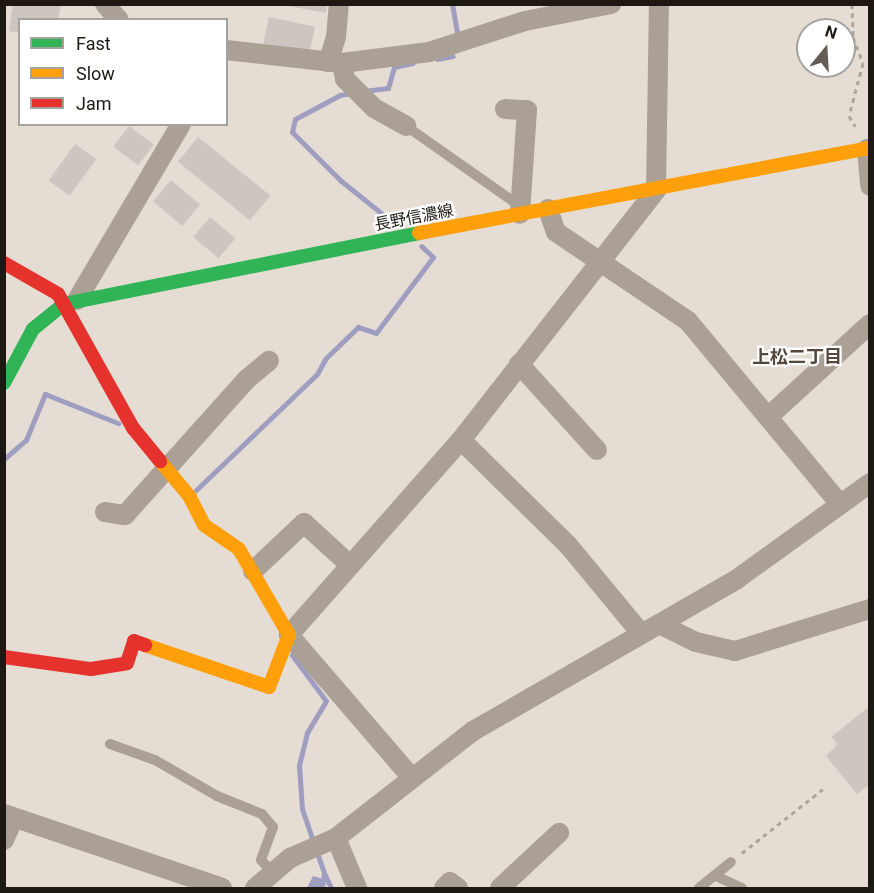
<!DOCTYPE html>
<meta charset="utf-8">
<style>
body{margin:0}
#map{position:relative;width:874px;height:893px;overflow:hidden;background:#e5dcd4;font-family:Roboto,"Noto Sans JP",sans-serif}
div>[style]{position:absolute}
.water>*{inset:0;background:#a09ec0}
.stream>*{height:5px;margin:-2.5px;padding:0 2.5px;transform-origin:2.5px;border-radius:2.5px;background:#a09ec0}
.building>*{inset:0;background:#cdc5bf;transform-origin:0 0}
.path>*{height:3px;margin-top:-1.5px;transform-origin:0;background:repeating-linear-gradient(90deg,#ada49c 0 4.5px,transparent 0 9px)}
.lane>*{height:10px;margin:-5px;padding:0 5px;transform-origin:5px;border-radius:5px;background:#aba095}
.street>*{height:20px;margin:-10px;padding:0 10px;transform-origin:10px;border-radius:10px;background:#aba095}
.fast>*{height:14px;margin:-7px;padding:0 7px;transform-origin:7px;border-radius:7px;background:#30b455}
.slow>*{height:14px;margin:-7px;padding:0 7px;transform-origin:7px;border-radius:7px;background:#ff9f0a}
.jam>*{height:14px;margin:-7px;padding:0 7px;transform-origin:7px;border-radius:7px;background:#e5322d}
span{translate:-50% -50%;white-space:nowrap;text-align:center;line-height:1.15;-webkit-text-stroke:4.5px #fff;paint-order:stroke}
.street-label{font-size:16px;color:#1d1812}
.neighbourhood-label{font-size:18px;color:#55473b;font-weight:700}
.frame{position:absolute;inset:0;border:6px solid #1d1812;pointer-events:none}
.legend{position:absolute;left:18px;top:18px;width:210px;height:108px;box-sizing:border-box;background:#fff;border:2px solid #a5a3a0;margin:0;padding:8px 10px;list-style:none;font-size:18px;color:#1d1812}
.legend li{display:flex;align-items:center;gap:12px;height:30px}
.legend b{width:30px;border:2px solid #a5a3a0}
.north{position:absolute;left:796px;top:18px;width:60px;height:60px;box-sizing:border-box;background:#fff;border:2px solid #a5a3a0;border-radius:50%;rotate:18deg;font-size:16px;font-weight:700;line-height:24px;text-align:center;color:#1d1812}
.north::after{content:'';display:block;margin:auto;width:21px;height:27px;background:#635d56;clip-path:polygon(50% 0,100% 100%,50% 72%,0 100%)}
</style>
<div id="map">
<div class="water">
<i style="clip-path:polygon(313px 876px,323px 879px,325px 888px,307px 888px)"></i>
</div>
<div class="stream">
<i style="left:452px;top:4px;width:34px;rotate:80deg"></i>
<i style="left:437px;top:59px;width:16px;rotate:-11deg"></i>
<i style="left:364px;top:91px;width:24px;rotate:-7deg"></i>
<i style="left:388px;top:88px;width:22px;rotate:-74deg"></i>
<i style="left:394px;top:67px;width:19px;rotate:-12deg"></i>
<i style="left:352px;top:93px;width:12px;rotate:171deg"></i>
<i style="left:340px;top:95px;width:51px;rotate:151.9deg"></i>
<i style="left:295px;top:119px;width:13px;rotate:103deg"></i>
<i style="left:292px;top:132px;width:68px;rotate:45deg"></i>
<i style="left:340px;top:180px;width:72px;rotate:38.8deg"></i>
<i style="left:4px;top:459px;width:29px;rotate:-41deg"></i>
<i style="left:26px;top:440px;width:50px;rotate:-67.6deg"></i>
<i style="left:45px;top:394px;width:79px;rotate:21.7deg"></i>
<i style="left:196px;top:490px;width:168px;rotate:-43.8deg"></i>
<i style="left:317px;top:374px;width:18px;rotate:-61deg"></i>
<i style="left:326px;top:358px;width:45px;rotate:-44.1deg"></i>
<i style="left:358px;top:327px;width:19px;rotate:18deg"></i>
<i style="left:376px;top:333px;width:95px;rotate:-53.1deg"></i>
<i style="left:433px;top:257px;width:16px;rotate:-137deg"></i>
<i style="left:292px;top:655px;width:57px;rotate:53.5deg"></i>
<i style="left:326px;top:701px;width:37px;rotate:121deg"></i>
<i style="left:307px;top:733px;width:33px;rotate:104deg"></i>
<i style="left:299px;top:765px;width:44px;rotate:86.1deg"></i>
<i style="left:302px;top:809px;width:68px;rotate:71deg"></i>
<i style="left:324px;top:873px;width:15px;rotate:98deg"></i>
<i style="left:325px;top:875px;width:14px;rotate:65deg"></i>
</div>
<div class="building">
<i style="clip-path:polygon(13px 4px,61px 4px,58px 20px,20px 20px,20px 33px,9px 31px)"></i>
<i style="clip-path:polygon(278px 4px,327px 4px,326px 13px)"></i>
<i style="left:269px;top:17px;width:47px;height:27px;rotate:12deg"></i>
<i style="left:129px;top:126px;width:31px;height:26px;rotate:37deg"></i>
<i style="left:198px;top:137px;width:93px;height:32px;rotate:39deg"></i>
<i style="left:75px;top:144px;width:26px;height:45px;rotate:36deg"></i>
<i style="left:171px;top:180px;width:38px;height:28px;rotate:40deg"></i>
<i style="left:210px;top:217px;width:33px;height:26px;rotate:40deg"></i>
<i style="clip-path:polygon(870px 706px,870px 784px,857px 794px,826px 756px,838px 744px,831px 737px)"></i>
</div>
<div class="path">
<i style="left:852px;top:4px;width:33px;rotate:88deg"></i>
<i style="left:853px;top:37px;width:28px;rotate:69deg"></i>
<i style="left:863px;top:63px;width:55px;rotate:104.8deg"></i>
<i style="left:849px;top:116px;width:12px;rotate:59deg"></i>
<i style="left:742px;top:853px;width:103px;rotate:-38.3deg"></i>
</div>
<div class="lane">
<i style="left:406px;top:126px;width:139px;rotate:35.1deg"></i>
<i style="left:110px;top:744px;width:48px;rotate:19.6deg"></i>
<i style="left:155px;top:760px;width:72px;rotate:30.1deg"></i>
<i style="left:217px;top:796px;width:48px;rotate:21.8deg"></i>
<i style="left:262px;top:814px;width:17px;rotate:50deg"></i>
<i style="left:273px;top:827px;width:35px;rotate:110deg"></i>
<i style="left:261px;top:860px;width:18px;rotate:47deg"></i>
<i style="left:716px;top:876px;width:29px;rotate:25deg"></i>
<i style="left:699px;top:888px;width:41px;rotate:-39.1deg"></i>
</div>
<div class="street">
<i style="left:105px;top:4px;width:21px;rotate:49deg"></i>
<i style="left:226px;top:50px;width:117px;rotate:6.4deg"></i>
<i style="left:342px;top:63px;width:88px;rotate:-7.2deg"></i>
<i style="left:429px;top:52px;width:101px;rotate:-17.9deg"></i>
<i style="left:525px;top:21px;width:88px;rotate:-11.2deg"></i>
<i style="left:328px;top:62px;width:26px;rotate:-72deg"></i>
<i style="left:336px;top:37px;width:33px;rotate:-85deg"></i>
<i style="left:342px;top:63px;width:16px;rotate:79deg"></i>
<i style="left:345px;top:79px;width:41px;rotate:45deg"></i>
<i style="left:374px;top:108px;width:37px;rotate:29deg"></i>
<i style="left:505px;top:109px;width:22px;rotate:3deg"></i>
<i style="left:527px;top:110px;width:104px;rotate:93.9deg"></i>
<i style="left:867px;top:149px;width:37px;rotate:85deg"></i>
<i style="left:548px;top:209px;width:24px;rotate:71deg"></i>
<i style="left:556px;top:232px;width:159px;rotate:34deg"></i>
<i style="left:688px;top:321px;width:238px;rotate:50.3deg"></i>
<i style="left:77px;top:300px;width:204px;rotate:-59.4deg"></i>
<i style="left:519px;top:364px;width:116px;rotate:47.8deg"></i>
<i style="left:768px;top:417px;width:138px;rotate:-42.4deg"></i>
<i style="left:461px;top:440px;width:317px;rotate:-52deg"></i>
<i style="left:656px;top:190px;width:186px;rotate:-89.1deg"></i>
<i style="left:105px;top:512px;width:20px;rotate:9deg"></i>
<i style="left:125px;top:515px;width:181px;rotate:-48.1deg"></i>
<i style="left:246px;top:380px;width:30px;rotate:-40deg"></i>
<i style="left:253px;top:571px;width:70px;rotate:-43.3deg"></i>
<i style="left:304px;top:523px;width:62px;rotate:42.4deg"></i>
<i style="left:659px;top:624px;width:41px;rotate:25.9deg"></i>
<i style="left:696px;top:642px;width:40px;rotate:13deg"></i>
<i style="left:735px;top:651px;width:141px;rotate:-17.3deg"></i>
<i style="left:412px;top:778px;width:189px;rotate:-130.7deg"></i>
<i style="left:289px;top:635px;width:260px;rotate:-48.6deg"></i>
<i style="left:461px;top:440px;width:150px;rotate:44.5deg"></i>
<i style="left:568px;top:545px;width:113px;rotate:50.4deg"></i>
<i style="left:4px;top:814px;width:230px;rotate:18.7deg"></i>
<i style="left:336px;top:838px;width:54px;rotate:67.2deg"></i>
<i style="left:4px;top:840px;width:24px;rotate:-66deg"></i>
<i style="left:255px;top:888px;width:46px;rotate:-40.6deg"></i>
<i style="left:290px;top:858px;width:50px;rotate:-23.5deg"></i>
<i style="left:336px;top:838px;width:174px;rotate:-38deg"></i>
<i style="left:473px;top:731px;width:305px;rotate:-29.9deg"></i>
<i style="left:737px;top:579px;width:164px;rotate:-35.8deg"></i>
<i style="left:444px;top:888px;width:8px;rotate:-45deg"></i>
<i style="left:450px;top:882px;width:10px;rotate:37deg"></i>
<i style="left:500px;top:888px;width:81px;rotate:-43deg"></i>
</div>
<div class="fast">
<i style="left:4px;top:383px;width:61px;rotate:-61.8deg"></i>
<i style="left:33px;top:329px;width:40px;rotate:-39deg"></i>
<i style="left:64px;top:304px;width:362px;rotate:-11.3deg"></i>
</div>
<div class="slow">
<i style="left:419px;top:233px;width:459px;rotate:-10.7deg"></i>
<i style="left:145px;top:645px;width:131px;rotate:18.7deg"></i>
<i style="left:269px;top:687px;width:56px;rotate:-69deg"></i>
<i style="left:289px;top:635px;width:99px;rotate:-120.2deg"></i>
<i style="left:239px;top:549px;width:42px;rotate:-145.6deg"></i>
<i style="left:204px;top:525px;width:31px;rotate:-117deg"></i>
<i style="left:190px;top:497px;width:47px;rotate:-129.8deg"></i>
</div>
<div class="jam">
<i style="left:4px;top:263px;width:62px;rotate:29.9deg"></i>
<i style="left:58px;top:294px;width:154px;rotate:60.8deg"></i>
<i style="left:133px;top:428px;width:43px;rotate:50.7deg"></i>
<i style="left:4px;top:657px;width:88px;rotate:7.9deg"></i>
<i style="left:91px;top:669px;width:36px;rotate:-9deg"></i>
<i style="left:127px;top:663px;width:23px;rotate:-72deg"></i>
<i style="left:134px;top:641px;width:12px;rotate:20deg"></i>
</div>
<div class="street-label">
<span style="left:414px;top:218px;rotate:-11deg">長野信濃線</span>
</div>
<div class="neighbourhood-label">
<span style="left:797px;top:357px">上松二丁目</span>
</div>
<div class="frame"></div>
<ul class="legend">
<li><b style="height:8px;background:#30b455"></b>Fast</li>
<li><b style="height:8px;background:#ff9f0a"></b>Slow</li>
<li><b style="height:8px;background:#e5322d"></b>Jam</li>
</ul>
<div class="north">N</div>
</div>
